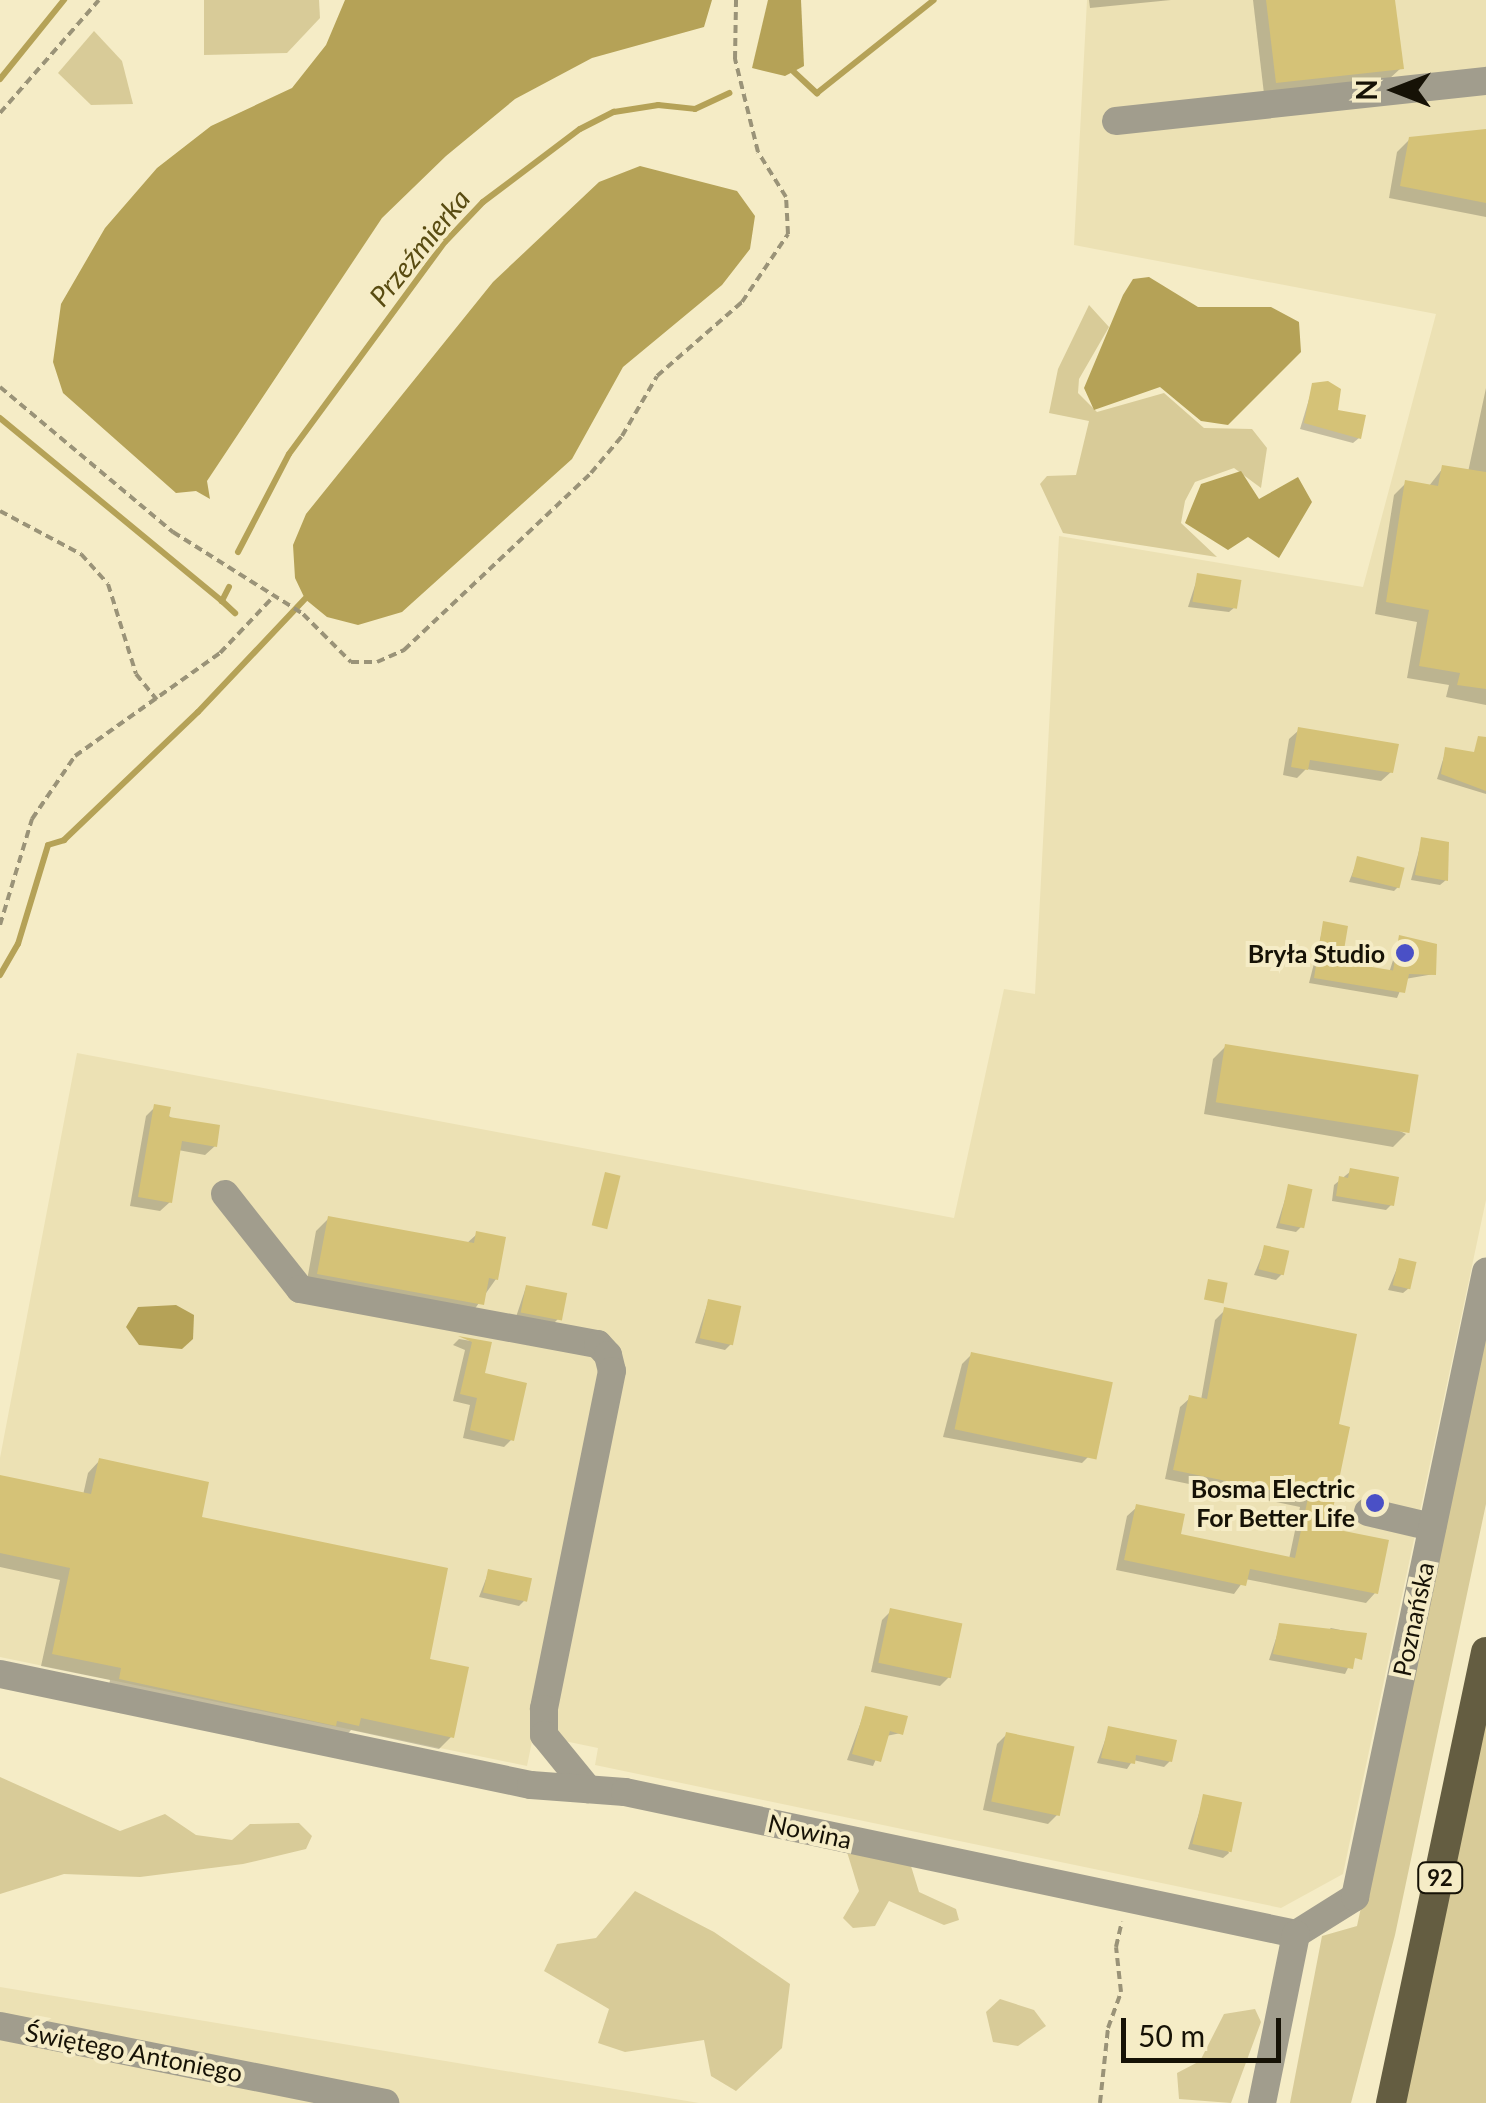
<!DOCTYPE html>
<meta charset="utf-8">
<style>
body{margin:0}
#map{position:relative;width:1486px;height:2103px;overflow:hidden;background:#f5ecc6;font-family:Lato,sans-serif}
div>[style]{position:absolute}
.built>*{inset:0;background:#ece1b4}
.green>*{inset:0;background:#d8cb98}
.water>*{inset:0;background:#b5a257}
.shadow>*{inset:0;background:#0003}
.stream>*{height:6px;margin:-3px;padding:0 3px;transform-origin:3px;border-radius:3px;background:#b5a257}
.building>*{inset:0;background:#d5c277;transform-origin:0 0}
.path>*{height:4px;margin-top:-2px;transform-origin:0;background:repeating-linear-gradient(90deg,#9a9378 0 8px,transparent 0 13px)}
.minor>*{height:28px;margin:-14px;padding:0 14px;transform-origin:14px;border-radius:14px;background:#a19d8d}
.major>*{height:30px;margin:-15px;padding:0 15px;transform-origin:15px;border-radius:15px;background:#645d41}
.dots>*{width:28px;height:28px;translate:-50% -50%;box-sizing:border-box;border:5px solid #f5ecc6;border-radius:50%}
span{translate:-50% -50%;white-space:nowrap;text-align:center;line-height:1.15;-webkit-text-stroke:8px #f5ecc6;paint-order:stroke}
.shield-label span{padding:2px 8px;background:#f5ecc6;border:2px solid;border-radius:8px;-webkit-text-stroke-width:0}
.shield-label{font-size:22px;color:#161206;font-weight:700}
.poi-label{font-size:25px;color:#161206;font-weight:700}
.right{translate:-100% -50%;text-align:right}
.street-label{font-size:25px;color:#161206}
.water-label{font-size:28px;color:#594c12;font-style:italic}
.north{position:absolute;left:1346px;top:40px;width:100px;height:100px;-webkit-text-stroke:8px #f5ecc6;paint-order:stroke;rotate:270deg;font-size:28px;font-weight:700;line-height:40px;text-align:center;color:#161206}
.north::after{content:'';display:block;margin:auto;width:35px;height:45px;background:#161206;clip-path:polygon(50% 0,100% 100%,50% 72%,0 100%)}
.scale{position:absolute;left:1121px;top:2018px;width:160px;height:45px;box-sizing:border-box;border:5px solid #161206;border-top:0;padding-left:12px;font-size:30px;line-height:35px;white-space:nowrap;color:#161206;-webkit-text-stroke:8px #f5ecc6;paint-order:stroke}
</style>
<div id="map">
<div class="built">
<i style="clip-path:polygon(1087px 0,1486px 0,1486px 1200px,1343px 1874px,1281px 1908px,595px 1765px,598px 1748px,545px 1737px,608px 1368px,527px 1766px,0 1657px,0 1458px,77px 1053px,954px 1218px,1004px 989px,1035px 994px,1059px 536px,1363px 587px,1436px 314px,1074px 245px)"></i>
<i style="clip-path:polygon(0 1987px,699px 2103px,0 2103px)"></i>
</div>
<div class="green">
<i style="clip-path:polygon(204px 0,319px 0,320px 18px,287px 53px,204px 55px)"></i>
<i style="clip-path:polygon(94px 31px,122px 61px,133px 104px,91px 105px,58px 73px)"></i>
<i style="clip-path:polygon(1089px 305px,1109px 327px,1079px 379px,1078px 393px,1097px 412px,1164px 393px,1204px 428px,1252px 429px,1267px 448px,1261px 488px,1234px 468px,1195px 482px,1185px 501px,1181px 523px,1217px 557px,1063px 533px,1040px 484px,1047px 476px,1076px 475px,1089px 421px,1049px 413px,1058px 369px)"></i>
<i style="clip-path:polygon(1486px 1328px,1486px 1504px,1395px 1935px,1351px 2103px,1290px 2103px,1322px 1936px,1357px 1926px)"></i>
<i style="clip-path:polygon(1486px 1694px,1486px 2103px,1400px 2103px)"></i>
<i style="clip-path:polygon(0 1777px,120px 1831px,165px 1814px,196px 1835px,232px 1840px,250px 1824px,299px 1823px,312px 1836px,306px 1849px,243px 1864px,140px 1877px,64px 1874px,0 1894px)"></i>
<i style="clip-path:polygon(847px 1852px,911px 1866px,919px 1892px,956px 1909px,959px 1920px,944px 1925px,889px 1901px,875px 1926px,853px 1928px,843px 1918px,859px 1891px)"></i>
<i style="clip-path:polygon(635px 1891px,714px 1932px,790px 1984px,782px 2048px,736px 2091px,711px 2076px,704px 2040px,625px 2052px,598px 2043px,609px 2009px,544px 1971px,557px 1944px,596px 1938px)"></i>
<i style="clip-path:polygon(1000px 1999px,1034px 2010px,1046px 2026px,1018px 2046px,993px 2042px,986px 2012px)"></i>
<i style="clip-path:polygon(1255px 2009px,1261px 2022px,1231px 2103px,1179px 2099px,1177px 2073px,1200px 2061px,1224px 2014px)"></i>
</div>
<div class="water">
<i style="clip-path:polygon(345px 0,712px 0,704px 27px,592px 58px,515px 99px,446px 156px,382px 218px,207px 481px,210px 499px,196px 491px,176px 493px,63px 393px,53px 362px,61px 304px,105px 228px,157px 168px,211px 126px,292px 88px,326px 45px)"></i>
<i style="clip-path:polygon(768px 0,801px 0,804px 66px,785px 76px,752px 68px)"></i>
<i style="clip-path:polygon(640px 166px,737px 191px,755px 216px,750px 249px,722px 285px,623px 367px,572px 459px,402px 612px,358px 625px,327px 617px,305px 599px,295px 578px,293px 545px,306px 514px,493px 282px,599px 182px)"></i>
<i style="clip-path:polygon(1149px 277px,1198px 307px,1271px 307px,1299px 322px,1301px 352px,1228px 425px,1201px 421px,1160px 387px,1094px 410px,1084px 388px,1123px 295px,1133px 279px)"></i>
<i style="clip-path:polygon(1241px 471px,1259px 499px,1298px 477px,1312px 502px,1279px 558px,1248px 537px,1228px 550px,1185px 523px,1201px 484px)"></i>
<i style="clip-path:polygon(176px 1305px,194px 1315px,193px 1339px,182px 1349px,139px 1345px,126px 1327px,138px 1307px)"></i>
</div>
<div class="shadow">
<i style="clip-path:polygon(1089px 0,1171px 0,1090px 8px)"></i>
<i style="clip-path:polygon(1253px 0,1393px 0,1401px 68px,1388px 80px,1264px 94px)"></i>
<i style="clip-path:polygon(1486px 132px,1486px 217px,1389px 198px,1397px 152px,1410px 139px)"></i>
<i style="clip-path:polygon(1313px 386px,1359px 438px,1353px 443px,1300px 429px)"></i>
<i style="clip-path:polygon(1486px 388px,1486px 705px,1446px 697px,1449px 685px,1407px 678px,1417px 622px,1375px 614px,1394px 495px,1406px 483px,1429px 486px,1443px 468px,1468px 472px)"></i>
<i style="clip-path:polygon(1198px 576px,1235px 607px,1229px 612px,1188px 607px)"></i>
<i style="clip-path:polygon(1299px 730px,1391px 772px,1381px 781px,1306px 769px,1297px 778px,1283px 775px,1289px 739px)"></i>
<i style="clip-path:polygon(1446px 750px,1486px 756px,1486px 794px,1437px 779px)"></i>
<i style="clip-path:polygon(1422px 840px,1446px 880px,1440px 885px,1411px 880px)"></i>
<i style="clip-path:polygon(1358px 859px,1400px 885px,1394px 891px,1349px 882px)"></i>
<i style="clip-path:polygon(1324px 924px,1339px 965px,1389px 973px,1400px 938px,1434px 974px,1405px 979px,1397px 998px,1309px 983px)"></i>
<i style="clip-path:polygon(1226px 1046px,1406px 1134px,1393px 1147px,1204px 1114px,1213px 1059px)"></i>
<i style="clip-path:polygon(155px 1107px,215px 1146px,205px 1155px,178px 1150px,170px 1202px,160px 1211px,130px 1206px,146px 1116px)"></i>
<i style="clip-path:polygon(1351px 1171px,1392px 1204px,1386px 1210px,1332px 1201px,1334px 1185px)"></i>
<i style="clip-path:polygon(1289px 1187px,1301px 1227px,1296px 1232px,1276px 1228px)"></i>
<i style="clip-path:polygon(329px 1218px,466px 1244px,477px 1234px,496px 1279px,469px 1317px,306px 1286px,316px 1231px)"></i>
<i style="clip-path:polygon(1265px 1248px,1282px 1274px,1276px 1280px,1254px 1275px)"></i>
<i style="clip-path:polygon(1400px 1261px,1409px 1288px,1403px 1293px,1388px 1290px)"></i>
<i style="clip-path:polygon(526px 1287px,559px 1318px,553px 1324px,516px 1317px)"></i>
<i style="clip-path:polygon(708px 1302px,731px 1344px,725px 1350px,695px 1343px)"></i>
<i style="clip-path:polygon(1225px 1310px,1336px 1426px,1326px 1529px,1375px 1593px,1366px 1603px,1245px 1579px,1234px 1594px,1116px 1570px,1127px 1516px,1137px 1507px,1178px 1536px,1289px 1559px,1300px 1507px,1165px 1479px,1180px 1407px,1190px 1398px,1201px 1400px,1215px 1320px)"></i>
<i style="clip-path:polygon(459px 1339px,489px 1344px,482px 1375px,512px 1439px,504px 1447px,463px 1438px,470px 1405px,453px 1401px,465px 1350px,453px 1345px)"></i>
<i style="clip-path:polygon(971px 1355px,1091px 1454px,1082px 1463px,943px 1437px,962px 1364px)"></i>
<i style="clip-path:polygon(100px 1460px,427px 1661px,451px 1737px,439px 1749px,351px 1730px,345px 1737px,108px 1691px,110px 1680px,41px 1666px,60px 1580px,0 1567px,0 1477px,83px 1495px,88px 1473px)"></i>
<i style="clip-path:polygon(489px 1571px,525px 1600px,519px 1606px,479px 1597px)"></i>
<i style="clip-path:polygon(891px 1611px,949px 1677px,940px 1686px,871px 1672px,882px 1620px)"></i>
<i style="clip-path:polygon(1280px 1626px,1325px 1633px,1331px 1628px,1364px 1635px,1345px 1674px,1269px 1660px)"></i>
<i style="clip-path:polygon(866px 1708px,901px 1733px,886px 1736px,873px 1766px,847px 1760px)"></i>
<i style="clip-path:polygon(1109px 1729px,1170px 1761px,1164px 1767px,1133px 1760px,1127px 1769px,1097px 1763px)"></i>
<i style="clip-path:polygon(1007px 1734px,1057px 1815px,1048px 1824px,983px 1810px,997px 1744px)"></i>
<i style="clip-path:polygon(1204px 1797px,1229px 1853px,1223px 1858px,1188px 1849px)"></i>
</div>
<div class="stream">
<i style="left:793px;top:71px;width:33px;rotate:43deg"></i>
<i style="left:817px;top:93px;width:149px;rotate:-38.5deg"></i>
<i style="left:0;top:79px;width:102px;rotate:-51deg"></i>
<i style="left:0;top:418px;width:288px;rotate:39.5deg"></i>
<i style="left:238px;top:552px;width:110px;rotate:-62.5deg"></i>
<i style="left:289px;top:454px;width:263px;rotate:-53.7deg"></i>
<i style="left:445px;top:242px;width:55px;rotate:-46.5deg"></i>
<i style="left:483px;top:202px;width:121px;rotate:-37deg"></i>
<i style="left:580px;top:129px;width:38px;rotate:-27deg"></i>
<i style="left:614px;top:112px;width:45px;rotate:-9deg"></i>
<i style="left:658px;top:105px;width:37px;rotate:6deg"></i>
<i style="left:695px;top:109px;width:38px;rotate:-25deg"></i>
<i style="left:229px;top:587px;width:16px;rotate:117deg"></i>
<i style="left:222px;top:601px;width:18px;rotate:43deg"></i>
<i style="left:0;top:975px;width:36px;rotate:-60deg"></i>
<i style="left:18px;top:944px;width:103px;rotate:-73.1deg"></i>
<i style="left:48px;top:845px;width:17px;rotate:-17deg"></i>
<i style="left:64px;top:840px;width:185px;rotate:-43.7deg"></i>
<i style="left:198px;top:712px;width:156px;rotate:-46.6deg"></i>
</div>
<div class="building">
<i style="clip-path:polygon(1266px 0,1395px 0,1404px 69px,1276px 83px)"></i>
<i style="clip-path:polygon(1486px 129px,1486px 203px,1400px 186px,1409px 137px)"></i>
<i style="clip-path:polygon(1328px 381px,1341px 389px,1338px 410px,1366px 415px,1361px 439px,1304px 423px,1312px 383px)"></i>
<i style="clip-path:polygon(1442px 465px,1486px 472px,1486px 689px,1457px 685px,1460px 673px,1419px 666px,1429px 610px,1386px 602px,1405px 480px,1438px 486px)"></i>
<i style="left:1197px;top:573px;width:45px;height:29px;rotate:9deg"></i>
<i style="clip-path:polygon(1298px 727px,1399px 744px,1393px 773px,1310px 760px,1308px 770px,1291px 767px)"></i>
<i style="clip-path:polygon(1478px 736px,1486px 737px,1486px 791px,1441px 774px,1445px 747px,1474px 752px)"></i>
<i style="clip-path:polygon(1421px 837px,1449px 842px,1448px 881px,1415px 875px)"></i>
<i style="left:1357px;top:856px;width:49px;height:21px;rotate:14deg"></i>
<i style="clip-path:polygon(1323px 921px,1348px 926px,1342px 962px,1408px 973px,1393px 971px,1399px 935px,1437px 944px,1436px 975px,1409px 974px,1405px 993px,1314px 978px)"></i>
<i style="left:1225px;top:1044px;width:196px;height:59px;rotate:9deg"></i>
<i style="clip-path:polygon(154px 1104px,171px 1107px,169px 1117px,220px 1125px,217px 1147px,182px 1141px,172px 1203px,138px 1197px)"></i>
<i style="clip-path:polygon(1350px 1168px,1399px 1177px,1394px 1206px,1336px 1196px,1339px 1176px,1348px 1178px)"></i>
<i style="left:605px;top:1172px;width:16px;height:55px;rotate:14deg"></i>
<i style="left:1288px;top:1184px;width:25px;height:40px;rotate:12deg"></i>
<i style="clip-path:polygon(328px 1216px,474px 1243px,476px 1231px,506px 1237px,498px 1280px,489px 1278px,484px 1305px,317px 1274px)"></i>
<i style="left:1264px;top:1245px;width:26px;height:25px;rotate:13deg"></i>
<i style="left:1399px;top:1258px;width:18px;height:28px;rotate:13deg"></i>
<i style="left:1208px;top:1279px;width:20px;height:21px;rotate:11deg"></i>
<i style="left:526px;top:1285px;width:42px;height:28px;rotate:11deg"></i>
<i style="left:708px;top:1299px;width:34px;height:40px;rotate:12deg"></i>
<i style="clip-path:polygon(1224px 1307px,1357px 1334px,1339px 1424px,1350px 1427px,1329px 1528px,1389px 1540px,1378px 1594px,1250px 1569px,1246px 1586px,1124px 1560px,1136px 1504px,1185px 1514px,1181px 1534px,1295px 1558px,1308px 1498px,1173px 1470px,1189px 1395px,1207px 1399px)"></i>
<i style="clip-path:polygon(458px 1336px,492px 1342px,485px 1373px,527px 1383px,514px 1441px,470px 1430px,477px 1398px,460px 1394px,472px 1342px)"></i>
<i style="left:971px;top:1352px;width:145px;height:79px;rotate:12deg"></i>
<i style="clip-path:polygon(99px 1458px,209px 1482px,202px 1517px,448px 1568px,430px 1659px,469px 1667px,454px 1738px,361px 1718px,359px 1726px,337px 1721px,336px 1726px,119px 1679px,121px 1668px,52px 1654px,70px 1568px,0 1553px,0 1475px,91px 1494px)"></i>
<i style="left:488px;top:1569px;width:45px;height:24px;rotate:12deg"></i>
<i style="left:890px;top:1608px;width:74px;height:56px;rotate:12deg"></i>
<i style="clip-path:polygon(1279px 1623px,1367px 1633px,1362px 1660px,1355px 1658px,1353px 1669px,1273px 1654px)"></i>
<i style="clip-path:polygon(865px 1706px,908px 1716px,903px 1735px,890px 1731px,881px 1762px,852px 1754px)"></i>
<i style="clip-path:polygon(1108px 1726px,1177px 1740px,1172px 1762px,1136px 1755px,1135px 1764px,1101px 1758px)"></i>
<i style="left:1006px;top:1732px;width:70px;height:71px;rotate:12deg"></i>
<i style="left:1203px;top:1794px;width:40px;height:51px;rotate:12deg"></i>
</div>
<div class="path">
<i style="left:0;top:113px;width:150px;rotate:-48.8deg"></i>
<i style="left:0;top:387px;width:226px;rotate:40deg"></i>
<i style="left:173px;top:532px;width:154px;rotate:32.2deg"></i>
<i style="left:303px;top:614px;width:68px;rotate:45deg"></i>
<i style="left:351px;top:662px;width:26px"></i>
<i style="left:377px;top:662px;width:30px;rotate:-24deg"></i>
<i style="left:404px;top:650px;width:257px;rotate:-43.4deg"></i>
<i style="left:591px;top:473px;width:48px;rotate:-50deg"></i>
<i style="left:622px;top:436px;width:69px;rotate:-59.7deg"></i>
<i style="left:657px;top:376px;width:113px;rotate:-41deg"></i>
<i style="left:742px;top:302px;width:82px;rotate:-55.9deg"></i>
<i style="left:788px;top:234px;width:37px;rotate:-93deg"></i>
<i style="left:786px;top:197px;width:53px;rotate:-121.9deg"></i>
<i style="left:758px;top:152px;width:96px;rotate:-103.9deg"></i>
<i style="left:735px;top:59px;width:59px;rotate:-89deg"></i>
<i style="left:0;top:511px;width:92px;rotate:28deg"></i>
<i style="left:81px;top:554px;width:40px;rotate:48deg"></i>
<i style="left:108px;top:584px;width:94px;rotate:72.7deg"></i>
<i style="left:136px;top:674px;width:33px;rotate:51deg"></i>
<i style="left:0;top:925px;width:111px;rotate:-73.2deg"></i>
<i style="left:32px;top:819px;width:76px;rotate:-55.7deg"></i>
<i style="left:75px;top:756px;width:178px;rotate:-35.4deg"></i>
<i style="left:220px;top:653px;width:80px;rotate:-46.5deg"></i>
<i style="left:1100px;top:2103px;width:75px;rotate:-83.9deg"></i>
<i style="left:1108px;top:2028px;width:38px;rotate:-70deg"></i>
<i style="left:1121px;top:1992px;width:45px;rotate:-96.3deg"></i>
<i style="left:1116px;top:1947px;width:26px;rotate:-77deg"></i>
</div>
<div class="minor">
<i style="left:1116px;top:121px;width:372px;rotate:-6.2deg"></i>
<i style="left:225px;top:1194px;width:121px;rotate:51.7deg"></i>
<i style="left:300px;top:1289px;width:303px;rotate:10.5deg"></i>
<i style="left:598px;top:1344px;width:15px;rotate:48deg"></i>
<i style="left:608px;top:1355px;width:16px;rotate:76deg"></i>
<i style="left:612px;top:1371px;width:345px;rotate:101.4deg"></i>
<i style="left:544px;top:1709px;width:26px;rotate:90deg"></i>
<i style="left:544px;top:1735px;width:70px;rotate:50.8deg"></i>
<i style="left:1368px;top:1512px;width:66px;rotate:13.2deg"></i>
<i style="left:0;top:1674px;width:542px;rotate:11.81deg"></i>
<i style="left:531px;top:1785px;width:94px;rotate:4.3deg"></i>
<i style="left:625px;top:1792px;width:686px;rotate:11.95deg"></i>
<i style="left:1296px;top:1934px;width:70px;rotate:-32.1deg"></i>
<i style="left:1355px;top:1897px;width:639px;rotate:-78.16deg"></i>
<i style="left:0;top:2026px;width:393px;rotate:11.3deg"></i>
<i style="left:1262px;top:2103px;width:172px;rotate:-78.6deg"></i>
</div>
<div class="major">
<i style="left:1391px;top:2103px;width:461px;rotate:-78.1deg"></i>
</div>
<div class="dots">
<i style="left:1405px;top:953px;background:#4a50c6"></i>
<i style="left:1375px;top:1503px;background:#4a50c6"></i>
</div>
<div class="shield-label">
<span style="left:1440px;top:1878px">92</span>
</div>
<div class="poi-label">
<span class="right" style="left:1385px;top:953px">Bryła Studio</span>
<span class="right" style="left:1355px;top:1503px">Bosma Electric<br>For Better Life</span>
</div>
<div class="street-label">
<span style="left:1413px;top:1619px;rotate:-78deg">Poznańska</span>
<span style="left:810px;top:1831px;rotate:12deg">Nowina</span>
<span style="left:134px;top:2052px;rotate:11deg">Świętego Antoniego</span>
</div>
<div class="water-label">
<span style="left:419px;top:247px;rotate:-51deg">Przeźmierka</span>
</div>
<div class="north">N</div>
<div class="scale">50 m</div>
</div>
